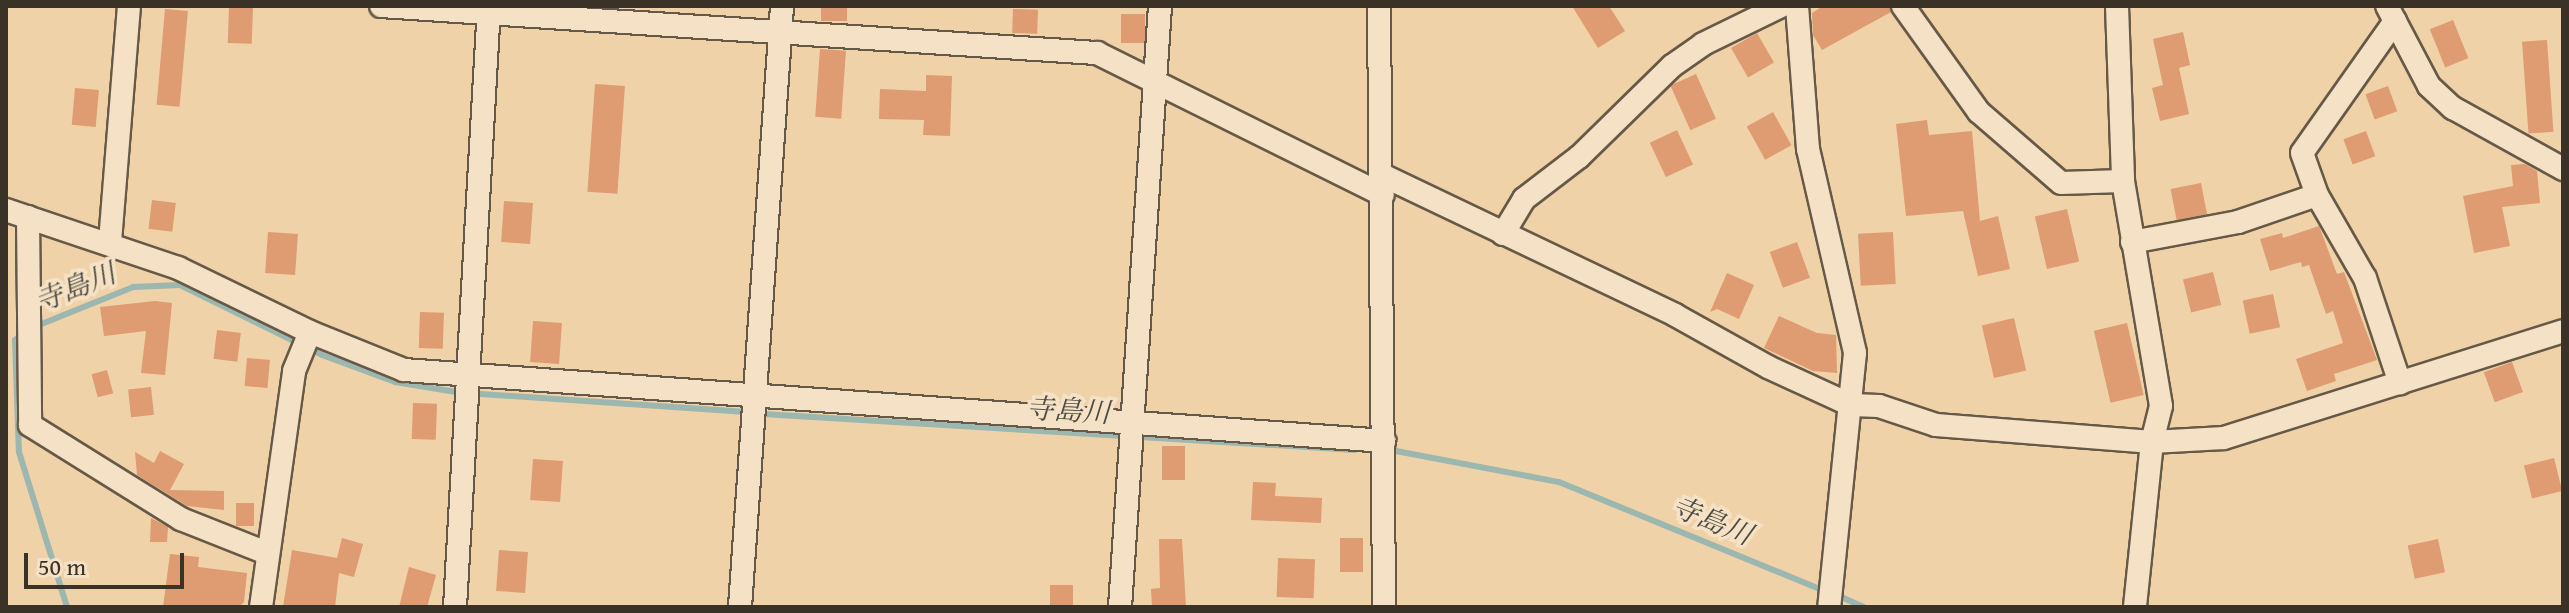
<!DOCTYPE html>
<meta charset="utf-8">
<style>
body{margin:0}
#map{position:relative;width:2569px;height:613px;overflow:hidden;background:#efd2a7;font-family:"Gentium Book Plus","Noto Serif JP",serif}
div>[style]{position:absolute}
.stream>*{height:6px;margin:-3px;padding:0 3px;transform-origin:3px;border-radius:3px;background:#9cb6b0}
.building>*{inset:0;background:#df9b71;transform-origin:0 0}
.roads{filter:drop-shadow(2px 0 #675947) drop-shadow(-2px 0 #675947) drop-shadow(0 2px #675947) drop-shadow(0 -2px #675947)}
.minor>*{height:22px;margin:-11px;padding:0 11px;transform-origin:11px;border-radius:11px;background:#f5e2c6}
span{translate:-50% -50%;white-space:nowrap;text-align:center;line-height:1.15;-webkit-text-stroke:7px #f5e2c6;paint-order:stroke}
.water-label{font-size:28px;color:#4e4c42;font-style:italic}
.frame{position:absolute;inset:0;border:8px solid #3a3127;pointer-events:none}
.scale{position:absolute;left:24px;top:553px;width:160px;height:36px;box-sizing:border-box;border:4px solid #3a3127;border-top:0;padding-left:10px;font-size:24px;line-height:28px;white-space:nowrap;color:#3a3127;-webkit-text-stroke:6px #f5e2c6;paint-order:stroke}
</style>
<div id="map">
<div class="stream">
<i style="left:34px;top:327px;width:107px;rotate:-22deg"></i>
<i style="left:133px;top:287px;width:47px;rotate:-2.4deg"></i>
<i style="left:180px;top:285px;width:158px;rotate:26.2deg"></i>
<i style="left:322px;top:355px;width:78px;rotate:20.3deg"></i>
<i style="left:395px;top:382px;width:62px;rotate:9.3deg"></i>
<i style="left:25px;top:333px;width:12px;rotate:145deg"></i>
<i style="left:15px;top:340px;width:112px;rotate:88deg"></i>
<i style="left:19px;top:452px;width:162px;rotate:72.8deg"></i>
<i style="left:481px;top:394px;width:266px;rotate:3.9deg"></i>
<i style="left:763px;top:414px;width:593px;rotate:3.48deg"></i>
<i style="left:1396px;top:451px;width:166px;rotate:10.8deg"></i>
<i style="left:1559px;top:482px;width:287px;rotate:22.3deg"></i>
<i style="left:1839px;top:596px;width:27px;rotate:24deg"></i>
</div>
<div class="building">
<i style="left:821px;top:6px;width:26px;height:15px"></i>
<i style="clip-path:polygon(1572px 6px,1609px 6px,1625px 31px,1598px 48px)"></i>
<i style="clip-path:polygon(1823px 6px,1889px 6px,1891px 12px,1822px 50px,1813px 35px,1812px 13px)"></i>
<i style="left:229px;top:7px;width:24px;height:36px;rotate:2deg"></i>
<i style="left:165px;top:9px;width:23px;height:96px;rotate:5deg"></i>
<i style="left:1013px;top:9px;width:25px;height:24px;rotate:2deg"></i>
<i style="left:1121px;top:14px;width:24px;height:29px"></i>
<i style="left:2453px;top:20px;width:41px;height:25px;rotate:68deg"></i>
<i style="clip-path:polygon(2183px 32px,2190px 65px,2179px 68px,2189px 114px,2160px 121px,2152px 88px,2163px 85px,2153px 39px)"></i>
<i style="left:1757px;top:33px;width:34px;height:30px;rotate:60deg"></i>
<i style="left:2547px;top:40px;width:92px;height:25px;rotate:86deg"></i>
<i style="left:820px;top:49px;width:26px;height:68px;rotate:4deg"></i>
<i style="left:1696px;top:74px;width:49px;height:28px;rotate:66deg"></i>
<i style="clip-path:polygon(926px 75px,952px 76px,950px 136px,923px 135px,924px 120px,879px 119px,880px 89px,926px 91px)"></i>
<i style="left:595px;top:84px;width:30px;height:108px;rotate:4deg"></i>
<i style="left:2388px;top:86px;width:27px;height:24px;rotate:70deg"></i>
<i style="left:75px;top:88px;width:24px;height:37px;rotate:5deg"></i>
<i style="left:1773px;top:112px;width:38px;height:30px;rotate:61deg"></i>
<i style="clip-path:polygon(1927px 120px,1929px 135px,1972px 131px,1980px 221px,1998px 216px,2010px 269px,1978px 276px,1963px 211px,1906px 216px,1896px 124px)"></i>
<i style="left:1677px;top:130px;width:38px;height:30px;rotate:65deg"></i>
<i style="left:2366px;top:131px;width:27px;height:24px;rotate:70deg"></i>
<i style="clip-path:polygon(2525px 164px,2537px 171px,2540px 203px,2502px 207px,2510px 246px,2474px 253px,2463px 196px,2513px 186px,2511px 165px)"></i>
<i style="left:2201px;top:183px;width:32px;height:31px;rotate:79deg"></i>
<i style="left:152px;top:200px;width:24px;height:29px;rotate:7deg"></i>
<i style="left:504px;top:201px;width:29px;height:41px;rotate:4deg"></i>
<i style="left:2067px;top:209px;width:54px;height:33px;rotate:77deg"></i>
<i style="clip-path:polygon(2319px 226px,2337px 274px,2344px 272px,2377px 360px,2334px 374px,2336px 381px,2307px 391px,2296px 359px,2343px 343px,2333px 311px,2326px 314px,2309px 265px,2302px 267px,2301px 262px,2270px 271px,2260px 239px,2282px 233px,2283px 238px)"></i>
<i style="left:268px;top:232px;width:30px;height:41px;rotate:4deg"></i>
<i style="left:1893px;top:232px;width:52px;height:35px;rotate:87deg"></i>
<i style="left:1797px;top:242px;width:38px;height:29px;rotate:70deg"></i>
<i style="left:2213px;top:272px;width:34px;height:31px;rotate:76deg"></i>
<i style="clip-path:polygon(1727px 273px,1754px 285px,1739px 319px,1717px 309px,1710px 312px)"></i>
<i style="left:2273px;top:294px;width:34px;height:31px;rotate:78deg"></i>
<i style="clip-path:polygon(155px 301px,172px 303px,165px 375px,141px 373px,146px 331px,104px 336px,100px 307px)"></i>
<i style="left:420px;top:312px;width:24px;height:36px;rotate:2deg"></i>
<i style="clip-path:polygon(1779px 316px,1817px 333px,1836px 335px,1837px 373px,1813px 371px,1764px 348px)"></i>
<i style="left:2014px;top:318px;width:54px;height:33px;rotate:77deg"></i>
<i style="left:533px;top:321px;width:29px;height:41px;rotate:4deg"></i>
<i style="left:2127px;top:323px;width:74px;height:34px;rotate:77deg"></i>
<i style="left:217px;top:330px;width:24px;height:29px;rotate:7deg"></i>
<i style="left:247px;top:358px;width:23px;height:28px;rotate:5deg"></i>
<i style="left:2512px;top:362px;width:32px;height:30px;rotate:70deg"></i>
<i style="left:107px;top:370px;width:24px;height:16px;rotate:75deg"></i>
<i style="left:151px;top:387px;width:28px;height:23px;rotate:84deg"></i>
<i style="left:413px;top:403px;width:24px;height:36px;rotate:2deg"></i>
<i style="left:1162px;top:446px;width:23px;height:34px"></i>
<i style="clip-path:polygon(160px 451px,184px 464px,170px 490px,224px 491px,224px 510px,187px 506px,137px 475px,135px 452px,154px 463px)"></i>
<i style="left:2554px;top:458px;width:34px;height:31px;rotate:76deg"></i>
<i style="left:533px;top:459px;width:30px;height:41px;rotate:4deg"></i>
<i style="clip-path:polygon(1253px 482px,1276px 483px,1275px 496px,1322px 498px,1321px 523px,1251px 520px)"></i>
<i style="left:236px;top:503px;width:18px;height:23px"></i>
<i style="clip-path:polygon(151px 518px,168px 527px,167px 542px,150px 542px)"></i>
<i style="clip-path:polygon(342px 538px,363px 544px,354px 577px,339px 573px,335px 607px,283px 607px,292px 550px,337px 558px)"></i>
<i style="left:1340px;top:538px;width:23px;height:34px"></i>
<i style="clip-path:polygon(1159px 539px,1182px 539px,1186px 607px,1152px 607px,1151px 589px,1160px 588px)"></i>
<i style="left:2438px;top:539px;width:34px;height:31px;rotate:78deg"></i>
<i style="left:499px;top:550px;width:29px;height:41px;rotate:4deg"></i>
<i style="clip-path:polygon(170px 554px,199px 557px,198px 567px,247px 573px,244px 602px,239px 607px,163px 607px)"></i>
<i style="left:1278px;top:558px;width:37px;height:39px;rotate:2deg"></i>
<i style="clip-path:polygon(409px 567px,436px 575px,427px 607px,399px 607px)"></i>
<i style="left:1050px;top:585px;width:23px;height:22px"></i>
</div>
<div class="roads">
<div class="minor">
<i style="left:381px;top:6px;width:718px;rotate:3.76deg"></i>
<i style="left:1097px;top:53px;width:319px;rotate:26.4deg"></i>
<i style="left:1379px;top:6px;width:601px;rotate:89.52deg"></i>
<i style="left:1797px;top:6px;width:143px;rotate:85.6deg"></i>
<i style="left:1808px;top:149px;width:209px;rotate:77deg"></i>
<i style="left:1855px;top:353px;width:255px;rotate:95.8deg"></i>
<i style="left:1903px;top:6px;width:130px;rotate:54.4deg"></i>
<i style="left:1979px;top:112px;width:108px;rotate:40.9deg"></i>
<i style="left:2061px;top:183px;width:62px;rotate:-1.8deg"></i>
<i style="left:2117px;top:6px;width:175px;rotate:88deg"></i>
<i style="left:2123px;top:181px;width:228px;rotate:80.4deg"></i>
<i style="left:2161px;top:406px;width:37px;rotate:104deg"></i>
<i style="left:2152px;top:442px;width:166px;rotate:95.9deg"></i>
<i style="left:2387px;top:6px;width:90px;rotate:62.3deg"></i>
<i style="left:2429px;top:86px;width:33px;rotate:43deg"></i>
<i style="left:2453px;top:108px;width:126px;rotate:29deg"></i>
<i style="left:2395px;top:21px;width:161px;rotate:125.2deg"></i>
<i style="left:2302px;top:153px;width:45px;rotate:70.3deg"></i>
<i style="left:2317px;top:195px;width:96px;rotate:60deg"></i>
<i style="left:2365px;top:278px;width:111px;rotate:71.6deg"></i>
<i style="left:1382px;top:175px;width:325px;rotate:25.5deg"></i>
<i style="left:1675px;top:315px;width:107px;rotate:29.2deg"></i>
<i style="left:1768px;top:367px;width:91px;rotate:24.6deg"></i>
<i style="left:1851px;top:405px;width:28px;rotate:2deg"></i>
<i style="left:1879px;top:406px;width:60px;rotate:18.4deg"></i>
<i style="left:1936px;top:425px;width:217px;rotate:4.5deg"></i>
<i style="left:2152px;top:442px;width:72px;rotate:-3.2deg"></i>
<i style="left:2224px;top:438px;width:355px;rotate:-17.5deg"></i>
<i style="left:6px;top:210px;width:182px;rotate:18.6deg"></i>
<i style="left:178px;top:268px;width:147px;rotate:25.9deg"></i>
<i style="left:310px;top:332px;width:101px;rotate:22deg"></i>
<i style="left:404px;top:370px;width:983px;rotate:4.14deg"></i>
<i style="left:28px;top:217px;width:208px;rotate:89.4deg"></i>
<i style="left:30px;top:425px;width:178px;rotate:31.9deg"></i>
<i style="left:181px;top:519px;width:92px;rotate:21.6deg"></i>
<i style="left:1503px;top:234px;width:41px;rotate:-59deg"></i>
<i style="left:1524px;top:199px;width:69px;rotate:-37.4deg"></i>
<i style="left:1579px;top:157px;width:130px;rotate:-44.4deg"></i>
<i style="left:1672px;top:66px;width:38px;rotate:-35deg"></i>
<i style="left:1703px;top:44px;width:87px;rotate:-26deg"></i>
<i style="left:110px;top:242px;width:237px;rotate:-85.4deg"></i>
<i style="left:2132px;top:242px;width:108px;rotate:-10.7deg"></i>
<i style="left:2238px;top:222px;width:83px;rotate:-18.9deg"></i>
<i style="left:261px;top:607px;width:238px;rotate:-82deg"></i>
<i style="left:294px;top:371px;width:42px;rotate:-67.7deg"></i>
<i style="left:455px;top:607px;width:602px;rotate:-86.76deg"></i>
<i style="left:740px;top:607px;width:602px;rotate:-86deg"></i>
<i style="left:1120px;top:607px;width:602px;rotate:-86.19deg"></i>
</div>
</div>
<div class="water-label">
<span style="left:75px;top:287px;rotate:-22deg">寺島川</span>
<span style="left:1068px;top:410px;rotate:3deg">寺島川</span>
<span style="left:1712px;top:520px;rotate:22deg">寺島川</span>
</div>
<div class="frame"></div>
<div class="scale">50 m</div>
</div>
